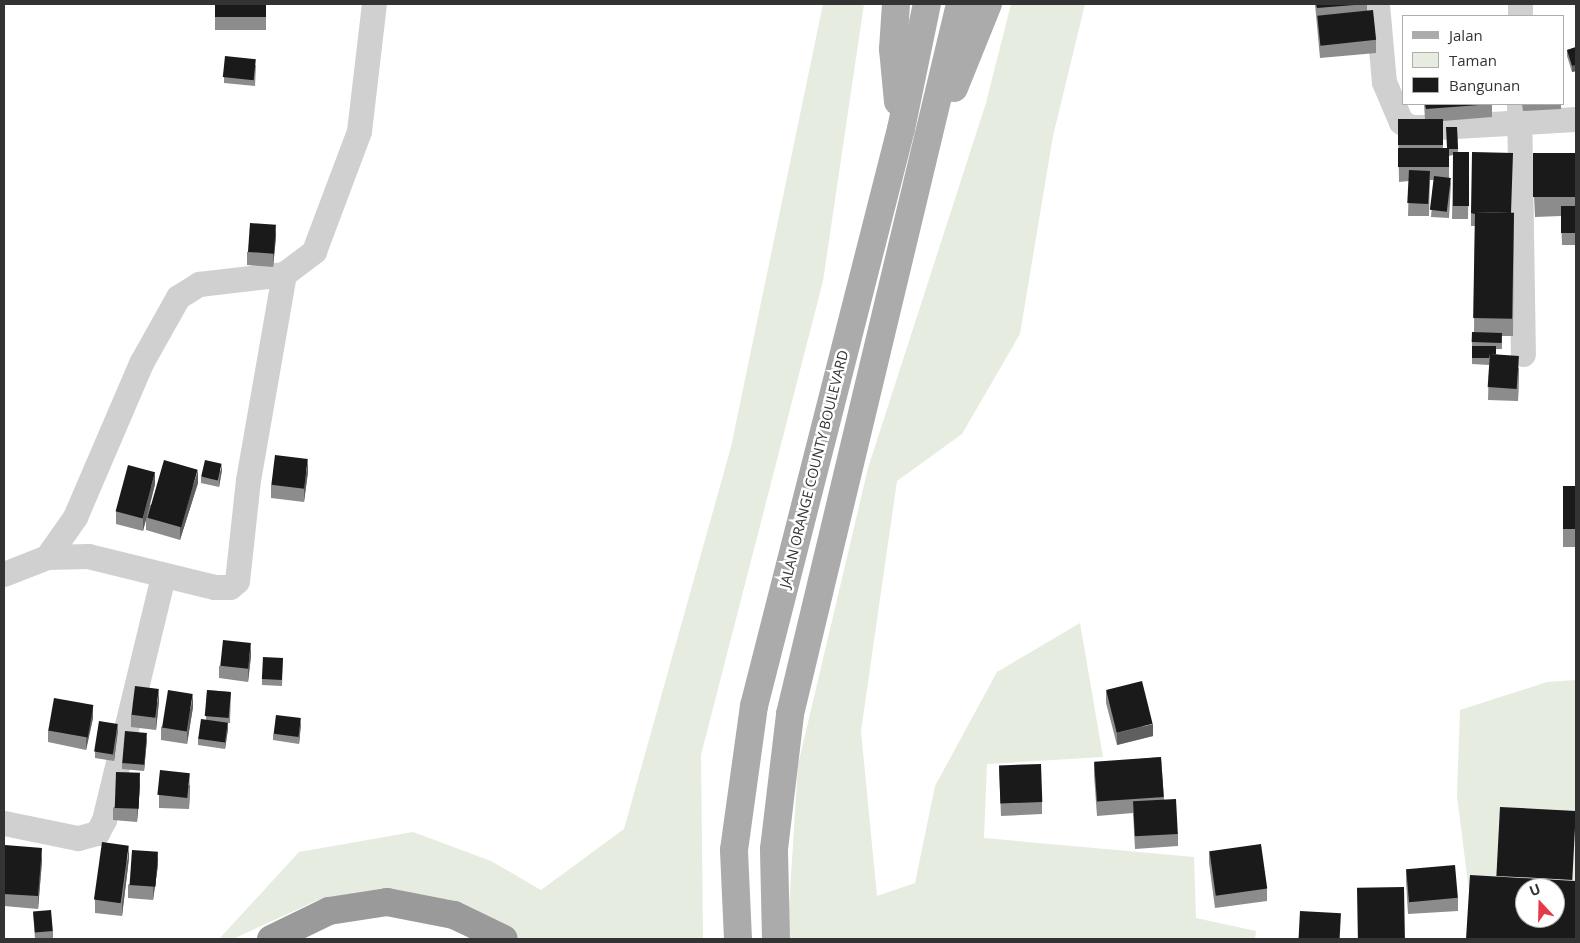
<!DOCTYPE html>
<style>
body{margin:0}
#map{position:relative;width:1580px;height:943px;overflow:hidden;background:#fff;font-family:"Open Sans",sans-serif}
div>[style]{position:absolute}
.green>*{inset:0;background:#e6ecdf}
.minor>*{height:25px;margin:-12.5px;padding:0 12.5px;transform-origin:12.5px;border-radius:12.5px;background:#d0d0d0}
.major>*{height:28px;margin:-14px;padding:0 14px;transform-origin:14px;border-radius:14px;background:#ababab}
.highway>*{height:28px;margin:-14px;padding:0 14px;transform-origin:14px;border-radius:14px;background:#9a9a9a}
.wall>*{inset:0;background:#8c8c8c;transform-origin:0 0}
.shaded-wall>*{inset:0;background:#5f5f5f}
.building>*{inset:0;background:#1a1a1a;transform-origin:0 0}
span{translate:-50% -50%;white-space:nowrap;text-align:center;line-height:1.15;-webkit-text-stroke:5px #fff;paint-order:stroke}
.street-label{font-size:14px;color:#333}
.frame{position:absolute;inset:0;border:5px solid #333;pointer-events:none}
.legend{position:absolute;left:1402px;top:15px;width:162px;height:90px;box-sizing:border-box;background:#fff;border:1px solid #adadad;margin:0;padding:6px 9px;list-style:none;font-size:15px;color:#333}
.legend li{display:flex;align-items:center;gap:10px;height:25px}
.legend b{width:25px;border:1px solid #adadad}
.north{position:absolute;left:1515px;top:878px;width:50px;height:50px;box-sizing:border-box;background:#fff;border:1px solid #adadad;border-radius:50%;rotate:339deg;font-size:14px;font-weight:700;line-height:20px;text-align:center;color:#333}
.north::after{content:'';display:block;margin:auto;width:18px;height:22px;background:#e63946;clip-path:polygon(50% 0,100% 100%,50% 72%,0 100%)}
</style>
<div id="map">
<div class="green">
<i style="clip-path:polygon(823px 4px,864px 4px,823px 281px,701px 755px,703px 939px,501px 939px,448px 899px,318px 900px,233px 939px,219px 939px,299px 852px,413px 832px,491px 861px,541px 890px,624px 829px,731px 447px)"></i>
<i style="clip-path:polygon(1011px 4px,1085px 4px,1053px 136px,1020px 334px,962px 434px,897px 481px,861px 731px,877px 896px,915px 883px,935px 786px,997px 672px,1080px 623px,1103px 757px,987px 764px,984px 838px,1194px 857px,1196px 918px,1256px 931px,1255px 939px,787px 939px,798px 765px,868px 468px,986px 103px)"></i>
<i style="clip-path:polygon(evenodd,1576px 680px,1576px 939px,1475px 939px,1457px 796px,1460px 710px,1547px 682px,1576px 680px,1525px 888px,1555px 888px,1555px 918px,1525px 918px,1525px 888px)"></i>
</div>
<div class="minor">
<i style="left:1377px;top:4px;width:78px;rotate:84.9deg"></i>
<i style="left:1384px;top:82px;width:43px;rotate:67deg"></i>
<i style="left:1401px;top:122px;width:11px;rotate:27deg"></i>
<i style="left:1411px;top:127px;width:27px"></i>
<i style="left:1438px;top:127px;width:138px;rotate:-3.3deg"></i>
<i style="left:1520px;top:16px;width:12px;rotate:-90deg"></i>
<i style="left:1519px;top:104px;width:250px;rotate:89.1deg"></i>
<i style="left:47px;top:557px;width:41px;rotate:-1.4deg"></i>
<i style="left:88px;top:556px;width:130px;rotate:13.8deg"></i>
<i style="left:214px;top:587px;width:16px"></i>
<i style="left:230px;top:587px;width:9px;rotate:-41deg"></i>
<i style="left:237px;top:581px;width:102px;rotate:-83.8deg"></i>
<i style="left:248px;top:480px;width:209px;rotate:-80.1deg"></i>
<i style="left:4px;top:574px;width:46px;rotate:-21.6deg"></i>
<i style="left:47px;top:557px;width:49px;rotate:-55deg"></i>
<i style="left:75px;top:517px;width:168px;rotate:-66.8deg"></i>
<i style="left:141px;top:363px;width:76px;rotate:-60.7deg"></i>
<i style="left:178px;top:297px;width:25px;rotate:-32deg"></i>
<i style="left:199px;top:284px;width:86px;rotate:-6.7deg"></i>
<i style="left:284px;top:274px;width:38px;rotate:-37deg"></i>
<i style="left:314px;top:251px;width:128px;rotate:-69.4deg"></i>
<i style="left:359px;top:131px;width:128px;rotate:-83.3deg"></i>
<i style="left:4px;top:823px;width:76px;rotate:11.5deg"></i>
<i style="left:78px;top:838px;width:20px;rotate:-15deg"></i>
<i style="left:97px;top:833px;width:15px;rotate:-62deg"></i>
<i style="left:104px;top:820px;width:251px;rotate:-76.4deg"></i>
</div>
<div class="major">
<i style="left:896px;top:4px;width:45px;rotate:93.8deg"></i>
<i style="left:893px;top:49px;width:53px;rotate:84.6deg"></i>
<i style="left:954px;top:88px;width:91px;rotate:-68deg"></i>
<i style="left:738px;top:939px;width:89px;rotate:-92.6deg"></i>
<i style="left:734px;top:850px;width:145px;rotate:-82.1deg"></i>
<i style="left:754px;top:706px;width:595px;rotate:-75.71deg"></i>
<i style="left:901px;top:129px;width:128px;rotate:-78.3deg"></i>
<i style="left:776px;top:939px;width:90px;rotate:-91.3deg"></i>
<i style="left:774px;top:849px;width:136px;rotate:-83.2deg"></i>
<i style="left:790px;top:714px;width:730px;rotate:-76.53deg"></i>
</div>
<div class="highway">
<i style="left:271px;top:939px;width:64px;rotate:-25.8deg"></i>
<i style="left:329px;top:911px;width:59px;rotate:-8.8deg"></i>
<i style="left:387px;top:902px;width:68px;rotate:11deg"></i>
<i style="left:454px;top:915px;width:55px;rotate:25.6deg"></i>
</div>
<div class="wall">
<i style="left:215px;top:4px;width:51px;height:26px"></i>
<i style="clip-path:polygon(1315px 4px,1367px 4px,1367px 10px,1376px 40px,1376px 53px,1320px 58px)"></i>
<i style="clip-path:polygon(1576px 47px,1576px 71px,1572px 72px,1567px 56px,1567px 50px)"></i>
<i style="clip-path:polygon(256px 65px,255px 86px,224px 83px,224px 77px)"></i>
<i style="clip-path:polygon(1424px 104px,1492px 104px,1492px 117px,1443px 121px,1443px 148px,1447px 148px,1457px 127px,1458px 152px,1469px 152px,1468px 219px,1452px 219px,1453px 155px,1449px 156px,1449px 178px,1451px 184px,1449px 218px,1431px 217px,1434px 180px,1430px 180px,1429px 216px,1408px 216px,1409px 181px,1399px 182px,1398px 120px,1425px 119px)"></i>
<i style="clip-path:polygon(1522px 104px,1561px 104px,1561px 109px,1523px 111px)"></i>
<i style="clip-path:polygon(1576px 153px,1576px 245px,1562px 245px,1561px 216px,1535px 217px,1533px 174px,1533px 156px)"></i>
<i style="clip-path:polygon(1471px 213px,1514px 213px,1513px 336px,1502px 336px,1502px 349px,1496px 349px,1496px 354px,1519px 368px,1518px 401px,1488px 400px,1489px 365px,1472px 364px,1472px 342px,1474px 332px,1475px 226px,1471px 226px)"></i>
<i style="clip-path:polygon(276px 237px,273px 267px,247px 265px,247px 252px)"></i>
<i style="clip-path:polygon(222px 470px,219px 487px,201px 483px,201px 477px)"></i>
<i style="clip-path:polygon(308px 472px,304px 502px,271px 498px,271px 485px)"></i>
<i style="clip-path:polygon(198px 483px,180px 540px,146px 530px,146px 520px,143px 531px,116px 524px,116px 511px,155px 484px,150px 505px)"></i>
<i style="left:1563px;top:486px;width:13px;height:61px"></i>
<i style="clip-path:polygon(251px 656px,248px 682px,219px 678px,219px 666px)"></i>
<i style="clip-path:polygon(283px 658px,282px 686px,262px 685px,262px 679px)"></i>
<i style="clip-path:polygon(207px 690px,231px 692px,230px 723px,228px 723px,228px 729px,225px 749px,198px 745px,198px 739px,206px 720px)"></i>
<i style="clip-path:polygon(1106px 691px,1153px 736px,1117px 745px,1106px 703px)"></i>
<i style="clip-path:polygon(159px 701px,156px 730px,131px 727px,131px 715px)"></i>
<i style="clip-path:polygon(193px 707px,187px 744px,161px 740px,161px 727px)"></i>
<i style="clip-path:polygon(93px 718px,86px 750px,48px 742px,48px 730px)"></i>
<i style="clip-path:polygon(301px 724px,299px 744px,273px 740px,273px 734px)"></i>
<i style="clip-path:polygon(118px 730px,114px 761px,95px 758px,95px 752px)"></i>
<i style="clip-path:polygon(147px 739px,144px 771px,122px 769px,122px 763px)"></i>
<i style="clip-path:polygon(1161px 757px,1164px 799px,1178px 834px,1178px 846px,1135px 849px,1133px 813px,1097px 816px,1094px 775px,1094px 763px)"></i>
<i style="clip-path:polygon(999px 766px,1042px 802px,1042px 814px,1001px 816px)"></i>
<i style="clip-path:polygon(190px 785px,189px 809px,159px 808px,159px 795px)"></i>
<i style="clip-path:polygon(140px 786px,137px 822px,113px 820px,113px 808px)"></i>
<i style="clip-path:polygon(1209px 851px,1267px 889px,1267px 901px,1215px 908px,1209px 863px)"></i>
<i style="clip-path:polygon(129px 858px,122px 916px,95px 913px,95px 900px)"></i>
<i style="clip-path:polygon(42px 861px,38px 909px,4px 906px,4px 865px)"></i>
<i style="clip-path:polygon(158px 865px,153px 900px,128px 898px,128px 885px)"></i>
<i style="clip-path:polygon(1406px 869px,1458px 898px,1458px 911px,1408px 914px,1406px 881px)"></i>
<i style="clip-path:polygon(33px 912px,53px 931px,53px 938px,35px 939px)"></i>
</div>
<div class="shaded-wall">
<i style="clip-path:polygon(1576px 65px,1576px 71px,1572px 72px,1572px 66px)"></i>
<i style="clip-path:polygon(276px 225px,276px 237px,273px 267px,273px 254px)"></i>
<i style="clip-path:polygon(1519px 356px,1519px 368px,1518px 401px,1518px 389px)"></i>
<i style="clip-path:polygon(308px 459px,308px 472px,304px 502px,304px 489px)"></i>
<i style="clip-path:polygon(222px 464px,222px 470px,219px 487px,219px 480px)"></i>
<i style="clip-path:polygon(198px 470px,198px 483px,180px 540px,180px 528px)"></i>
<i style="clip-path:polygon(155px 472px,155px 484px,143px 531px,143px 518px)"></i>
<i style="clip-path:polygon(251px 643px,251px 656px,248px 682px,248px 670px)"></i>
<i style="clip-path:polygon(159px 689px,159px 701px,156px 730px,156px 717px)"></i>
<i style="clip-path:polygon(193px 694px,193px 707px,187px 744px,187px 732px)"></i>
<i style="clip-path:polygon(93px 705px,93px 718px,86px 750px,86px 738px)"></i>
<i style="clip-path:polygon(301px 718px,301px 724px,299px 744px,299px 737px)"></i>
<i style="clip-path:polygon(228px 723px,228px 729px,225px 749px,225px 742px)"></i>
<i style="clip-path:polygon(118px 724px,118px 730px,114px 761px,114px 755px)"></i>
<i style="clip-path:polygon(1153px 724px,1153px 736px,1117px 745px,1117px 733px)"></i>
<i style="clip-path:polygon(147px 733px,147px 739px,144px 771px,144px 764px)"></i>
<i style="clip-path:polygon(140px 773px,140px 786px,137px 822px,137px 809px)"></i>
<i style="clip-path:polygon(190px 773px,190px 785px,189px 809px,189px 797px)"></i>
<i style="clip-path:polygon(129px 846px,129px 858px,122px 916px,122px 903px)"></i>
<i style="clip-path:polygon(42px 848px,42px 861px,38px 909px,38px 896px)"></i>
<i style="clip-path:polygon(158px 852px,158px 865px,153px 900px,153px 888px)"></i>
</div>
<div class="building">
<i style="left:215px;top:4px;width:51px;height:13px"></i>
<i style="clip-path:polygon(1316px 4px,1367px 4px,1317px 8px)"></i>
<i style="left:1373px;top:10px;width:30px;height:56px;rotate:84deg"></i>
<i style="clip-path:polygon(1576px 47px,1576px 65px,1572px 66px,1567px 50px)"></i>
<i style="left:225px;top:56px;width:31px;height:21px;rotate:6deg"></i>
<i style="clip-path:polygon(1425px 104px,1492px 104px,1426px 109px)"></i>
<i style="left:1443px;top:119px;width:26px;height:45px;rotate:90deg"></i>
<i style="clip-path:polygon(1446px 127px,1457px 127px,1458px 149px,1449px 149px,1449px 148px,1447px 148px)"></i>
<i style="left:1449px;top:148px;width:19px;height:51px;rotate:90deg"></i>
<i style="left:1453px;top:152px;width:16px;height:54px"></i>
<i style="clip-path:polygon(1472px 152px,1513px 153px,1511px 213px,1475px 212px,1475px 214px,1471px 213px)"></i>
<i style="left:1576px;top:153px;width:44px;height:43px;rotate:90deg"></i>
<i style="left:1409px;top:170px;width:21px;height:33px;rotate:3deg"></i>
<i style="left:1434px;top:176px;width:17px;height:34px;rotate:7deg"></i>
<i style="left:1561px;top:206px;width:15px;height:27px"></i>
<i style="left:1475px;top:212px;width:39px;height:106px;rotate:1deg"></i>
<i style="left:250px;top:223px;width:26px;height:29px;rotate:4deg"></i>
<i style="left:1472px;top:332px;width:30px;height:10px;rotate:2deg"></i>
<i style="clip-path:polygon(1472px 346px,1496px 346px,1496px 354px,1490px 354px,1489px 358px,1472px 358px)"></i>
<i style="left:1490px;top:354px;width:29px;height:33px;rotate:4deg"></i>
<i style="left:275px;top:455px;width:33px;height:30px;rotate:7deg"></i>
<i style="left:164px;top:460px;width:35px;height:60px;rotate:16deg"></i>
<i style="left:205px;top:460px;width:17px;height:17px;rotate:13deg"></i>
<i style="left:128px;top:465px;width:28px;height:48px;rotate:15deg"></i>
<i style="left:1563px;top:486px;width:13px;height:43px"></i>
<i style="left:223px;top:640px;width:28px;height:26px;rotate:6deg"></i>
<i style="left:263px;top:657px;width:20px;height:22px;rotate:3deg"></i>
<i style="left:1142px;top:681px;width:44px;height:37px;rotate:76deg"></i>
<i style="left:135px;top:686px;width:24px;height:29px;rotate:7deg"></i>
<i style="left:168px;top:690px;width:25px;height:38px;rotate:9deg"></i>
<i style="left:207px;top:690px;width:24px;height:26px;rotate:5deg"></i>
<i style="left:54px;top:698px;width:40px;height:33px;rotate:10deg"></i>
<i style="left:276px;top:715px;width:25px;height:19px;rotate:7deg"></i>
<i style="left:201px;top:719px;width:27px;height:20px;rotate:8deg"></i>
<i style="left:99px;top:721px;width:19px;height:31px;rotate:9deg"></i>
<i style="left:125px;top:731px;width:22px;height:32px;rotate:5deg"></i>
<i style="left:1161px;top:757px;width:40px;height:67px;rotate:86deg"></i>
<i style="left:1041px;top:764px;width:38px;height:42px;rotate:88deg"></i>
<i style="left:160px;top:770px;width:30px;height:25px;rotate:6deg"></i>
<i style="left:116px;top:772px;width:24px;height:36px;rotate:2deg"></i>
<i style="left:1176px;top:799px;width:35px;height:43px;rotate:87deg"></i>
<i style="left:1500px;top:807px;width:76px;height:69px;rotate:3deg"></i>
<i style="left:102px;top:842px;width:27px;height:58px;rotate:8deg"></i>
<i style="left:1261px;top:844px;width:45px;height:52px;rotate:82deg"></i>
<i style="clip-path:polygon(5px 845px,42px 848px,38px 896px,4px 894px,4px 865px)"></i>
<i style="left:132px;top:850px;width:26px;height:35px;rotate:4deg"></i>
<i style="left:1455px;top:865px;width:33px;height:49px;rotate:85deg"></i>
<i style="clip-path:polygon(evenodd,1470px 875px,1576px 881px,1576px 939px,1466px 939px,1470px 875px,1525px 888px,1555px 888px,1555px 918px,1525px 918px,1525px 888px)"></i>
<i style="left:1404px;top:887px;width:52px;height:47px;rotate:89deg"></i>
<i style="left:51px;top:910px;width:21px;height:18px;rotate:85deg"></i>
<i style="left:1300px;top:911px;width:41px;height:28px;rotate:3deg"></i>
</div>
<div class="street-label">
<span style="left:814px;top:469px;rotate:-76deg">JALAN ORANGE COUNTY BOULEVARD</span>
</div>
<div class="frame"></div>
<ul class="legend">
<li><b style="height:6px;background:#ababab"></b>Jalan</li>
<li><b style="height:14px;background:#e6ecdf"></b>Taman</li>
<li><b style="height:14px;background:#1a1a1a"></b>Bangunan</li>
</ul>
<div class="north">U</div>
</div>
